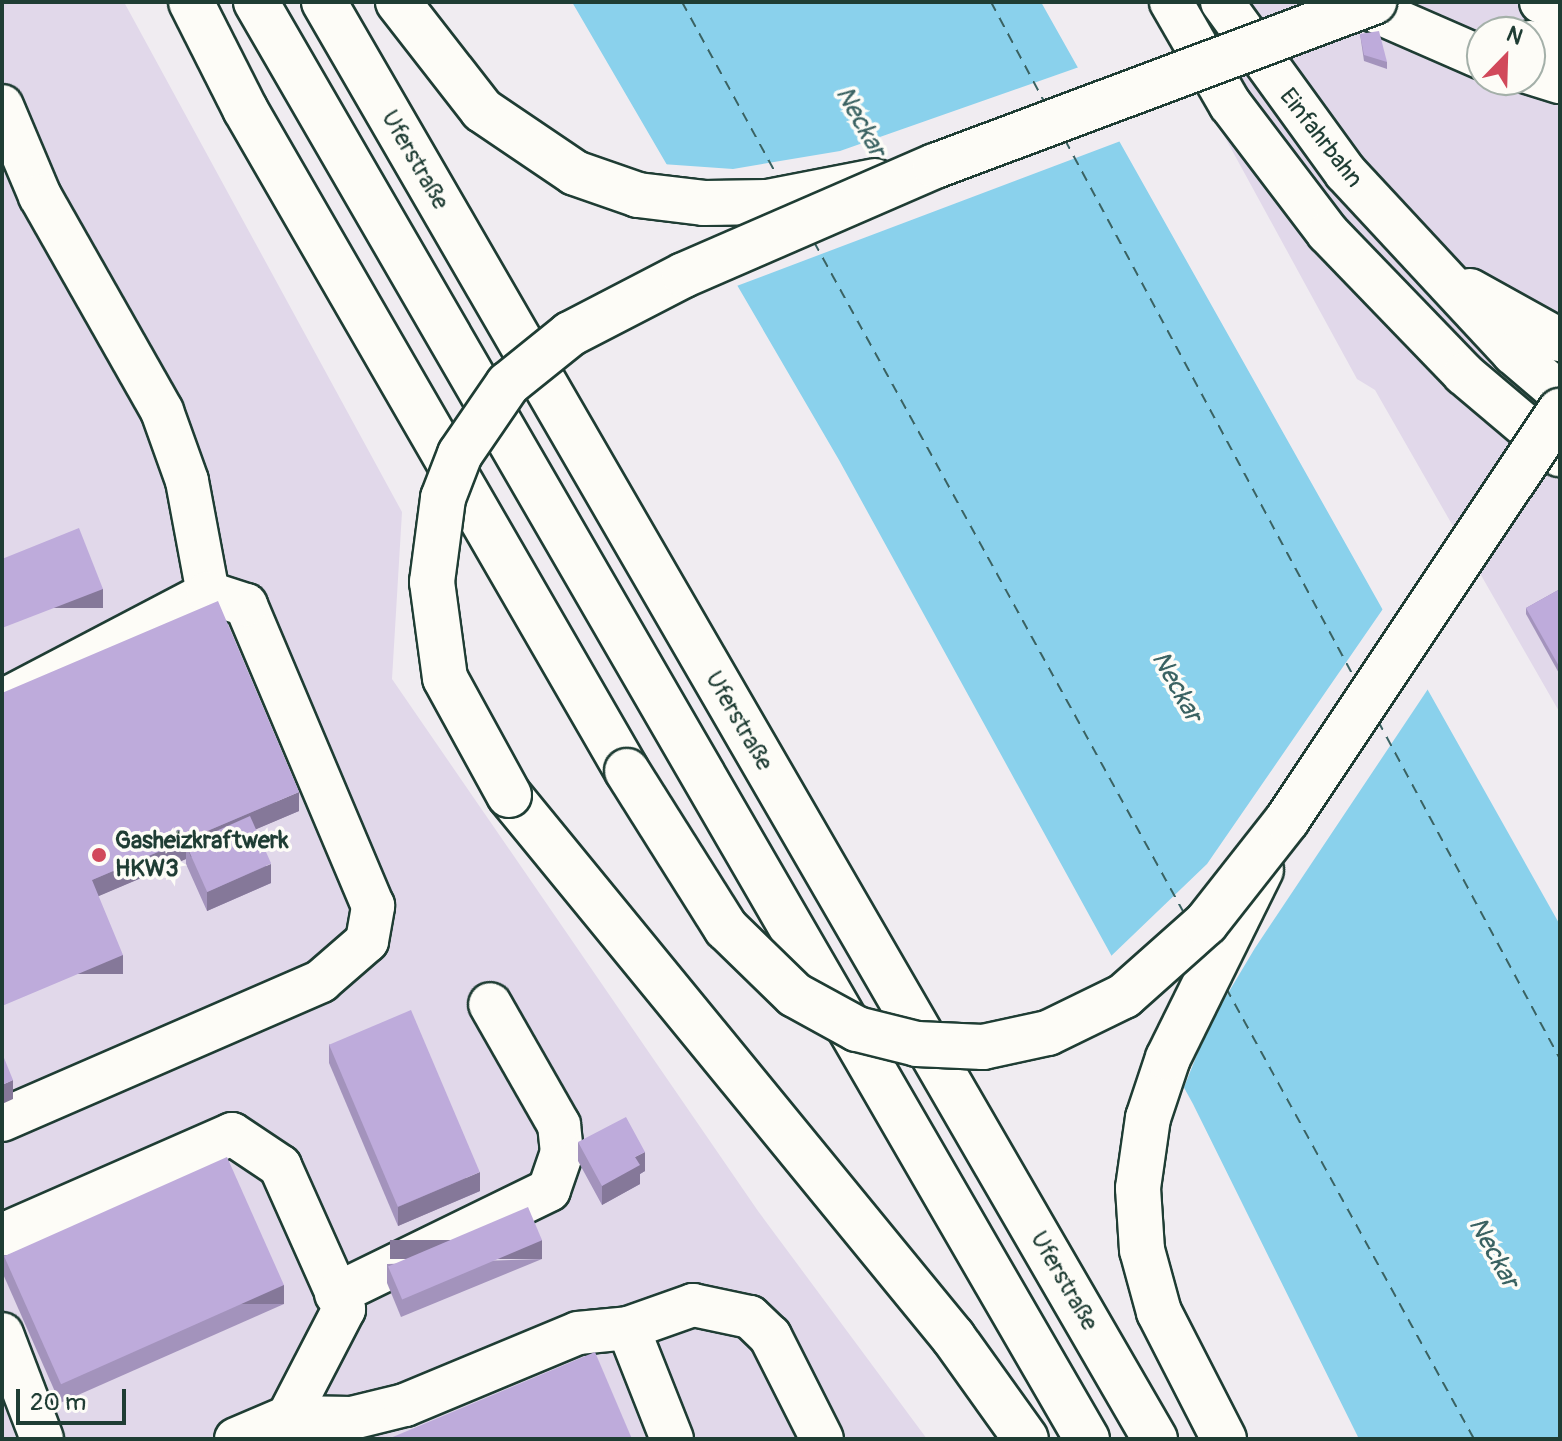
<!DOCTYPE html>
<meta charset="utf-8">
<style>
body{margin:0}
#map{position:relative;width:1562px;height:1441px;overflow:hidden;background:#f0ecf1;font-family:Pangolin,sans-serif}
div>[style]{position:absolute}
.built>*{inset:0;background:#e1d8ea}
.water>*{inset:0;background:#8ad1ec}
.pier>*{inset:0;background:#f0ecf1}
.ferry>*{height:2px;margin-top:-1px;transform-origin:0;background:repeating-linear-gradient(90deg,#3a6262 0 10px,transparent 0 18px)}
.roads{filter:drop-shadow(2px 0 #1f3d34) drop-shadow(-2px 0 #1f3d34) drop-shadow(0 2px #1f3d34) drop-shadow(0 -2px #1f3d34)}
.minor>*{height:42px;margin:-21px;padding:0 21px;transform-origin:21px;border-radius:21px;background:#fdfcf7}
.highway>*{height:44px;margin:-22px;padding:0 22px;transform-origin:22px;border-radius:22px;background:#fdfcf7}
.bridges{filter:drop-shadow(2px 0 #1f3d34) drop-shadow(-2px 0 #1f3d34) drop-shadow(0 2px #1f3d34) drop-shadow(0 -2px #1f3d34)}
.highway-bridge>*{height:44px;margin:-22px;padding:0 22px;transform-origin:22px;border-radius:22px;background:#fdfcf7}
.wall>*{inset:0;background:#a393bc}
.shaded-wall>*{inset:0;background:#857899;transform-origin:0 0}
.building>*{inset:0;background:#beabdb;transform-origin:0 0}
.dots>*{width:22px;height:22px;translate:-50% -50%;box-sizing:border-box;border:4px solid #fdfcf7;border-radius:50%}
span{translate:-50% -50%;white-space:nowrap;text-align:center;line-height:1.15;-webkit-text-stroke:7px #fdfcf7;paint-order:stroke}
.street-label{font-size:24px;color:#1f3d34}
.poi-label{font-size:24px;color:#1f3d34;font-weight:700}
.left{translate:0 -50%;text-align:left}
.water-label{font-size:26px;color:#3a6262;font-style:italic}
.frame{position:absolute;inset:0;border:4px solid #1f3d34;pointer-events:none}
.north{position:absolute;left:1466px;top:16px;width:80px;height:80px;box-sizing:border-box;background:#fdfcf7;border:2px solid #a4b0a9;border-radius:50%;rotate:23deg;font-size:22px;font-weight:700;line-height:32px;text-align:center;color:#1f3d34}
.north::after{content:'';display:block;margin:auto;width:28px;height:36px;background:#d1495b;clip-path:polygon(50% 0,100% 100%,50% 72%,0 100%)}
.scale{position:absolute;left:16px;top:1389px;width:110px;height:36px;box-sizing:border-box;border:4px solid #1f3d34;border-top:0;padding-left:10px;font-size:24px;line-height:28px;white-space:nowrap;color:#1f3d34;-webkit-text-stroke:6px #fdfcf7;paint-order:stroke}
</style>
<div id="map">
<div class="built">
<i style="clip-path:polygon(2px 2px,124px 2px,402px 512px,392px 679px,758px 1211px,927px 1439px,2px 1439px)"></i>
<i style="clip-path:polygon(evenodd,1151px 2px,1560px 2px,1560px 713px,1375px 390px,1357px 379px,1151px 2px,1482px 32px,1530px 32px,1530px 80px,1482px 80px,1482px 32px)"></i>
</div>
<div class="water">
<i style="clip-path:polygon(572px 2px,1041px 2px,1560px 925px,1560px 1439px,1359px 1439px,1193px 1104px,839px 460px)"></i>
</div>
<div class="pier">
<i style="clip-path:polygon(1082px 66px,1126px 139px,734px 287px,662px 164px,733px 169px,840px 151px)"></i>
<i style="clip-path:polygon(1387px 603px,1432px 683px,1255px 948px,1209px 1025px,1182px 1092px,1108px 959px,1207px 864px)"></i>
</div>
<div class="ferry">
<i style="left:682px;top:2px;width:200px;rotate:61.3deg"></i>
<i style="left:991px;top:2px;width:115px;rotate:61.9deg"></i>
<i style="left:1065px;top:140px;width:614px;rotate:61.72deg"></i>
<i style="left:814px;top:242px;width:766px;rotate:61.13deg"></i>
<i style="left:1378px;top:721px;width:384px;rotate:61.7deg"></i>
<i style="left:1226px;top:988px;width:515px;rotate:61.19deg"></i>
</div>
<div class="roads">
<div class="minor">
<i style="left:1171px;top:2px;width:118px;rotate:60deg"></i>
<i style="left:1230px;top:104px;width:162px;rotate:52.8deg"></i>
<i style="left:1328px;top:233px;width:196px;rotate:46deg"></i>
<i style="left:1464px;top:374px;width:126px;rotate:40.2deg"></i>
<i style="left:1222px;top:2px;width:211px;rotate:54.1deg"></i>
<i style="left:1346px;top:173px;width:246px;rotate:47.1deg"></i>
<i style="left:1513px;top:353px;width:62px;rotate:40.4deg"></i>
<i style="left:1354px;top:2px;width:140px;rotate:23.6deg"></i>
<i style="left:1541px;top:2px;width:20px;rotate:18deg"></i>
<i style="left:1530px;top:42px;width:31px;rotate:15deg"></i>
<i style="left:1530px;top:73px;width:31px;rotate:17deg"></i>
<i style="left:2px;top:106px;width:98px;rotate:67.1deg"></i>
<i style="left:40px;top:196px;width:247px;rotate:60.4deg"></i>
<i style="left:162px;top:411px;width:74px;rotate:70.3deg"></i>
<i style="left:187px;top:481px;width:114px;rotate:79.4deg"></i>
<i style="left:208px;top:593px;width:233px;rotate:152.3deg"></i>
<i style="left:1470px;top:290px;width:103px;rotate:29.1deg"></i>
<i style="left:2px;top:1120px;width:348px;rotate:-23.5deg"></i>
<i style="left:321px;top:981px;width:61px;rotate:-41deg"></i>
<i style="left:367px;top:941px;width:36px;rotate:-80deg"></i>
<i style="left:373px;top:906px;width:327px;rotate:-112.9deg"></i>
<i style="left:246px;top:605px;width:40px;rotate:-162deg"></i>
<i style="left:2px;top:1235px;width:251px;rotate:-23.7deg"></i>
<i style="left:232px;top:1134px;width:58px;rotate:33.7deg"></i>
<i style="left:280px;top:1166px;width:157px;rotate:65.9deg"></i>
<i style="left:344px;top:1309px;width:122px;rotate:117.4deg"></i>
<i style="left:336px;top:1294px;width:237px;rotate:-26deg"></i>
<i style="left:549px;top:1190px;width:39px;rotate:-71deg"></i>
<i style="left:562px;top:1153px;width:28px;rotate:-96deg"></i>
<i style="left:559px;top:1125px;width:139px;rotate:-119.7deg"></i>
<i style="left:2px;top:1334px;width:112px;rotate:69.1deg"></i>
<i style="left:236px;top:1439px;width:56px;rotate:-22.9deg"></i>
<i style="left:288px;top:1417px;width:64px;rotate:0.9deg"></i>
<i style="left:352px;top:1418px;width:55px;rotate:-13.8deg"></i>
<i style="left:405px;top:1405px;width:187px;rotate:-22.6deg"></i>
<i style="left:578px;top:1333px;width:50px;rotate:-5.7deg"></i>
<i style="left:672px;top:1439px;width:119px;rotate:-111.6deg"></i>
<i style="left:628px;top:1328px;width:69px;rotate:-19.5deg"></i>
<i style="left:693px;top:1305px;width:58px;rotate:11.9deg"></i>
<i style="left:750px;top:1317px;width:28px;rotate:44deg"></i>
<i style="left:770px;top:1336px;width:115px;rotate:63.2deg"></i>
</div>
<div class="highway">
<i style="left:191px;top:2px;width:120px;rotate:63.2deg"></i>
<i style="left:245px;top:109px;width:764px;rotate:60.01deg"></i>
<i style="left:256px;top:2px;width:1660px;rotate:59.96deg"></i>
<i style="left:324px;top:2px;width:1660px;rotate:59.96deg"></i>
<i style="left:398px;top:2px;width:137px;rotate:52.1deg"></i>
<i style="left:482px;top:110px;width:112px;rotate:34.1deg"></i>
<i style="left:575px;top:173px;width:67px;rotate:19.2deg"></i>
<i style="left:638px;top:195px;width:66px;rotate:6.9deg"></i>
<i style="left:704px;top:203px;width:63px;rotate:-0.9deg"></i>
<i style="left:767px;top:202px;width:110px;rotate:-11deg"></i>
<i style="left:509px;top:795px;width:701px;rotate:50.68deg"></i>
<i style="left:953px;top:1337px;width:125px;rotate:54.4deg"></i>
<i style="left:1224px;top:1439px;width:143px;rotate:-117.1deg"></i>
<i style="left:1159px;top:1312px;width:64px;rotate:-105.3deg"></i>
<i style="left:1142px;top:1250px;width:62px;rotate:-93.7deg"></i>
<i style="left:1138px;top:1188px;width:71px;rotate:-81.9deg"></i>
<i style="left:1148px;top:1118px;width:63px;rotate:-71.6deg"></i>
<i style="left:1168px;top:1058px;width:210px;rotate:-63.7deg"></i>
</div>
</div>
<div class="bridges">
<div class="highway-bridge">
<i style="left:627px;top:771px;width:186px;rotate:57.8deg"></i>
<i style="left:726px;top:928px;width:96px;rotate:44.2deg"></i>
<i style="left:795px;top:995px;width:71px;rotate:28.7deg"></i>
<i style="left:857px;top:1029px;width:62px;rotate:14deg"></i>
<i style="left:917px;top:1044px;width:66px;rotate:2.6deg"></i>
<i style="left:983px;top:1047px;width:66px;rotate:-12.2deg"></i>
<i style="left:1048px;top:1033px;width:85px;rotate:-26deg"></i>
<i style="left:1124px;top:996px;width:110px;rotate:-41.7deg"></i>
<i style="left:1206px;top:923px;width:131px;rotate:-51.8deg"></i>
<i style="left:1287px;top:820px;width:492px;rotate:-56.3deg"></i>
<i style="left:509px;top:795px;width:133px;rotate:-118.7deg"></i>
<i style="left:445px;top:678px;width:97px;rotate:-97.7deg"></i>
<i style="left:432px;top:582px;width:85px;rotate:-82.5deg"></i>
<i style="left:443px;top:498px;width:47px;rotate:-68.9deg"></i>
<i style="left:460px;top:454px;width:85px;rotate:-55.6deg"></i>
<i style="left:508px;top:384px;width:80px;rotate:-38.9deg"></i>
<i style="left:570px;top:334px;width:128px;rotate:-27.4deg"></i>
<i style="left:684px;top:275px;width:274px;rotate:-23.5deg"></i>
<i style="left:935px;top:166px;width:469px;rotate:-20.5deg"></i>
</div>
</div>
<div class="wall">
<i style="clip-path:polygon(1360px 34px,1387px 62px,1387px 69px,1364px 61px)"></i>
<i style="clip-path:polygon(1560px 589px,1560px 675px,1526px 614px,1526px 608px)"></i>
<i style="clip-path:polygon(2px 693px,299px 811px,256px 829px,271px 883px,207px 911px,186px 864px,186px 859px,98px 896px,123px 974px)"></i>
<i style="clip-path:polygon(329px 1044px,480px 1191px,398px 1226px,329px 1063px)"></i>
<i style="clip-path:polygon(578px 1142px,645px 1171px,640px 1174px,640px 1184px,602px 1205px,578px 1161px)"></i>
<i style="clip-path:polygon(3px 1255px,284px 1304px,60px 1403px,3px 1274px)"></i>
<i style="clip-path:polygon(542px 1259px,401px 1317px,387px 1283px,387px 1264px)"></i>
</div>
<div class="shaded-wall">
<i style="left:103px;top:589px;width:19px;height:108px;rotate:90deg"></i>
<i style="clip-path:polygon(299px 792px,299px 811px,191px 857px,186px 845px,186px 859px,92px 899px,92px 880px)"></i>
<i style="clip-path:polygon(271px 864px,271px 883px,207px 911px,207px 892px)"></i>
<i style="left:123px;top:955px;width:19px;height:131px;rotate:90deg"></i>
<i style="clip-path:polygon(13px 1080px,13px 1099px,2px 1104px,2px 1085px)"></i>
<i style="clip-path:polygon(645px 1152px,645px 1171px,640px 1174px,640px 1184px,602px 1205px,602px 1186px,635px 1157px)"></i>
<i style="clip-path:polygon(480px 1172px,480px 1191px,398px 1226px,398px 1207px)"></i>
<i style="left:542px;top:1240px;width:19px;height:152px;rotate:90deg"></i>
<i style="left:284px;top:1285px;width:19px;height:245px;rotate:90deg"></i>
</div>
<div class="building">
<i style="clip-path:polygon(1379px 31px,1387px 62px,1364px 55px,1360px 34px)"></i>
<i style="clip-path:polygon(79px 528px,103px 589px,2px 628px,2px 559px)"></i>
<i style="clip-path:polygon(1560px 589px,1560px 668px,1526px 608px)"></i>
<i style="clip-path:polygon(218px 601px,299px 792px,92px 880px,123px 955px,2px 1006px,2px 693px)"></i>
<i style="left:250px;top:816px;width:52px;height:70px;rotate:66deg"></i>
<i style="left:411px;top:1010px;width:176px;height:89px;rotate:67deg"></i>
<i style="clip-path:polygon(2px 1053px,13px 1080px,2px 1085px)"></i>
<i style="clip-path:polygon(626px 1117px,645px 1152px,635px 1157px,640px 1165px,602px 1186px,578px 1142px)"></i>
<i style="left:227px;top:1157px;width:140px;height:244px;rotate:66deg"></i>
<i style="left:528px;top:1207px;width:36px;height:152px;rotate:67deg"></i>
<i style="clip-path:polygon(595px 1352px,632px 1439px,388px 1439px)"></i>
</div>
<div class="dots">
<i style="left:99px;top:855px;background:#d1495b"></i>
</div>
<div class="street-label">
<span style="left:1321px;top:138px;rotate:52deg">Einfahrbahn</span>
<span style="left:415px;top:160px;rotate:60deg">Uferstraße</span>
<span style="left:739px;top:721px;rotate:60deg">Uferstraße</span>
<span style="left:1064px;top:1281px;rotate:60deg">Uferstraße</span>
</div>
<div class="poi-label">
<span class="left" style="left:115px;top:855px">Gasheizkraftwerk<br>HKW3</span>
</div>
<div class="water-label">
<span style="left:860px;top:122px;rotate:61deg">Neckar</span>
<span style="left:1176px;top:687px;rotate:61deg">Neckar</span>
<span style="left:1493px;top:1253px;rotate:61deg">Neckar</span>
</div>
<div class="frame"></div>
<div class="north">N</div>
<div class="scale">20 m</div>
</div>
